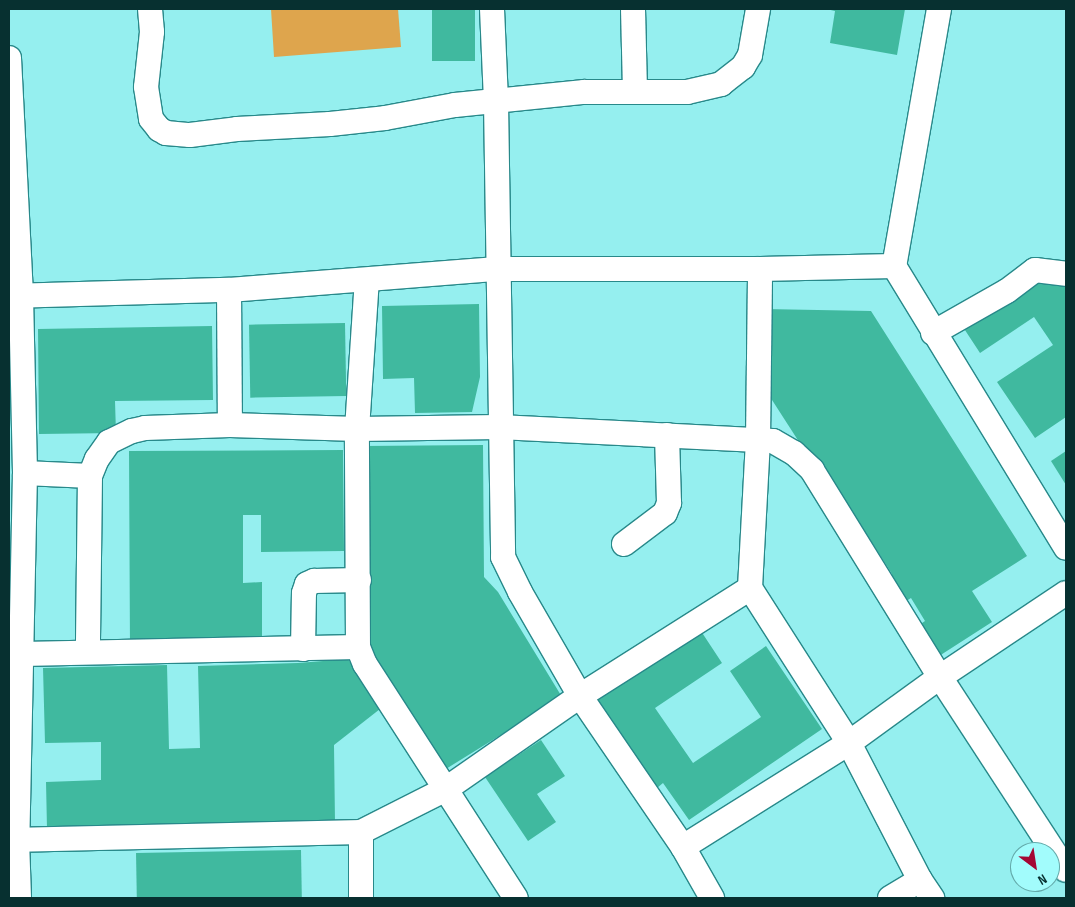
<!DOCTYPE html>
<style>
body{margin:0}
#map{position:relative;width:1075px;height:907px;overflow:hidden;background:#95efef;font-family:"Sofia Sans Condensed",sans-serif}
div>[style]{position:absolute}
.green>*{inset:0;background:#dea54d}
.building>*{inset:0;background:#40b99f;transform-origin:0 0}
.roads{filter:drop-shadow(1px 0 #28898a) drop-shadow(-1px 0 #28898a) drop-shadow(0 1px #28898a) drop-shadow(0 -1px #28898a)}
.minor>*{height:24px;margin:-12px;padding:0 12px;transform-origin:12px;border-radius:12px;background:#fff}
span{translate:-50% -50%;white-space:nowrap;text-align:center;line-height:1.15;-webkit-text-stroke:5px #a2fcfc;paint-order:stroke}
.frame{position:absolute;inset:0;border:10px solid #073030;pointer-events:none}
.north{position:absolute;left:1010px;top:842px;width:50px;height:50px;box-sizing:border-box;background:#a2fcfc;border:1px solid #64aaaa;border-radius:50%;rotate:149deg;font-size:14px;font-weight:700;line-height:20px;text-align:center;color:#073030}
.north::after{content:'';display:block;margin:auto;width:18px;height:22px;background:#a40734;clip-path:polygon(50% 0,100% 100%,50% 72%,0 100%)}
</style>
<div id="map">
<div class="green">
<i style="clip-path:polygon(271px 9px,398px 9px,401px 47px,274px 57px)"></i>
</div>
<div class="building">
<i style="left:432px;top:9px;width:43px;height:52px"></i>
<i style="clip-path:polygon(826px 9px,905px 9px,897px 55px,830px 43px,835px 11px)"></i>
<i style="clip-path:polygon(1036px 273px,1066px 285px,1066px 417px,1035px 438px,997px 382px,1053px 345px,1034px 317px,980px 353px,961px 324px)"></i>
<i style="clip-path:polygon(479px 304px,480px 377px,472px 412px,415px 413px,414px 378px,383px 379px,382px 306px)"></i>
<i style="clip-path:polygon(764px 309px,871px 311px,1027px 556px,972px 591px,992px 622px,936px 658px,916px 627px,925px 621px,911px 598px,903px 603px,887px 577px,892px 574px,835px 485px,812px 462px,763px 386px)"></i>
<i style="left:345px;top:323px;width:73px;height:96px;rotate:89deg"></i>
<i style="clip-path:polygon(212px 326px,213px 400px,115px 401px,116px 433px,39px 434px,38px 329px)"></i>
<i style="clip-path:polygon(483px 445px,484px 577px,498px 592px,562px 697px,441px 772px,363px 655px,363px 446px)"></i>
<i style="clip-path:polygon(343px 450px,344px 551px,261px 552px,261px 515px,243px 515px,243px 583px,262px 582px,262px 649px,130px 649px,129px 451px)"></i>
<i style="clip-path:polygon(1066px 451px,1066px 485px,1051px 461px)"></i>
<i style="clip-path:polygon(697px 625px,722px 663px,655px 708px,693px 763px,761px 717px,730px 671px,766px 646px,822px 729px,689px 820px,663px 783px,657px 788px,594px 695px)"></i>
<i style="clip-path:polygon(348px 659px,380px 709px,334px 745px,335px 822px,47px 829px,46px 782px,101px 780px,101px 742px,45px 743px,43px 668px,167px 665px,169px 749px,200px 748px,198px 666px,298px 663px)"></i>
<i style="clip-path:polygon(541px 740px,565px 776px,537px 794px,556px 822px,528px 841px,485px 777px)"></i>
<i style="left:301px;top:850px;width:48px;height:165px;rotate:89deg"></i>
</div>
<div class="roads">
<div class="minor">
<i style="left:150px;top:9px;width:23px;rotate:85deg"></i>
<i style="left:152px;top:32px;width:55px;rotate:96.2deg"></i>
<i style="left:146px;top:87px;width:32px;rotate:81deg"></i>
<i style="left:151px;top:119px;width:13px;rotate:51deg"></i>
<i style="left:159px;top:129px;width:8px;rotate:30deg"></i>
<i style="left:166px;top:133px;width:24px;rotate:5deg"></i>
<i style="left:190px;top:135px;width:47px;rotate:-7.3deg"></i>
<i style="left:237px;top:129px;width:93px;rotate:-3.1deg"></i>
<i style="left:330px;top:124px;width:55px;rotate:-6.2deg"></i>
<i style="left:385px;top:118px;width:71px;rotate:-10.5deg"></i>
<i style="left:455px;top:105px;width:130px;rotate:-5.8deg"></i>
<i style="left:584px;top:92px;width:103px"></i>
<i style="left:687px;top:92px;width:35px;rotate:-13deg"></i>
<i style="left:721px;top:84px;width:28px;rotate:-38deg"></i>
<i style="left:743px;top:67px;width:14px;rotate:-60deg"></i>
<i style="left:750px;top:55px;width:47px;rotate:-80.1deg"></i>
<i style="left:492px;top:9px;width:93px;rotate:87.5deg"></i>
<i style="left:496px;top:102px;width:455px;rotate:89.1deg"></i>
<i style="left:503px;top:557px;width:39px;rotate:64deg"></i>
<i style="left:520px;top:592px;width:120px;rotate:60deg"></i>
<i style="left:580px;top:696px;width:183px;rotate:55.7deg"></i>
<i style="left:683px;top:847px;width:59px;rotate:60.4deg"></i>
<i style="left:633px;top:9px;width:82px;rotate:88.6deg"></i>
<i style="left:939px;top:9px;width:261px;rotate:99.9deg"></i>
<i style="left:894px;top:266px;width:330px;rotate:58.6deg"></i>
<i style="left:9px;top:58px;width:238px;rotate:87.1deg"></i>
<i style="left:21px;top:296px;width:177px;rotate:88.7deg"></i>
<i style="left:25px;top:473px;width:367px;rotate:91.2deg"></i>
<i style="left:17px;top:840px;width:58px;rotate:88deg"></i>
<i style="left:229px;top:290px;width:135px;rotate:89.6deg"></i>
<i style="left:9px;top:296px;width:220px;rotate:-1.6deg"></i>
<i style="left:229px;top:290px;width:269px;rotate:-4.5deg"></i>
<i style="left:497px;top:269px;width:263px"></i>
<i style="left:760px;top:269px;width:134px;rotate:-1.3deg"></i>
<i style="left:933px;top:333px;width:85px;rotate:-29.6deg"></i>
<i style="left:1007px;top:291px;width:35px;rotate:-37deg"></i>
<i style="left:1035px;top:270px;width:31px;rotate:7deg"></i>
<i style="left:25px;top:473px;width:65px;rotate:2.6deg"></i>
<i style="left:90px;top:476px;width:175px;rotate:90.7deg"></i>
<i style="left:90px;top:476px;width:18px;rotate:-68deg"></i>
<i style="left:97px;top:459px;width:21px;rotate:-55deg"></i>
<i style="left:109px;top:442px;width:25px;rotate:-26deg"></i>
<i style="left:132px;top:431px;width:13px;rotate:-13deg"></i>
<i style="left:145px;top:428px;width:85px;rotate:-2deg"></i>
<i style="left:230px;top:425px;width:127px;rotate:1.8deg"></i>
<i style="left:357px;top:429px;width:142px;rotate:-0.8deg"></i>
<i style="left:499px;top:427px;width:274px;rotate:2.9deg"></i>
<i style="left:773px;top:441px;width:24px;rotate:30deg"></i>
<i style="left:794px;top:453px;width:25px;rotate:43deg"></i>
<i style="left:812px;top:470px;width:243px;rotate:58.3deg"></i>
<i style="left:940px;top:677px;width:230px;rotate:56.9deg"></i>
<i style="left:624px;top:544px;width:51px;rotate:-37.1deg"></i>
<i style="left:665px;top:513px;width:11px;rotate:-68deg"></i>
<i style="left:669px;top:503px;width:68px;rotate:-91.7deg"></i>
<i style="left:750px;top:588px;width:148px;rotate:-86.9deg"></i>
<i style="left:758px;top:440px;width:171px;rotate:-89.3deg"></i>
<i style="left:358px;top:647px;width:218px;rotate:-90.3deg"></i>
<i style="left:357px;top:429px;width:149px;rotate:-86.2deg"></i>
<i style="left:303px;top:649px;width:56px;rotate:-89deg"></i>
<i style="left:304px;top:593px;width:9px;rotate:-72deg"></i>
<i style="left:307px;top:584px;width:8px;rotate:-23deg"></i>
<i style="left:314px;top:581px;width:45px;rotate:-1.3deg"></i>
<i style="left:22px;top:654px;width:336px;rotate:-1.2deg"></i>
<i style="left:358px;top:647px;width:18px;rotate:68deg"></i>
<i style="left:365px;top:664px;width:278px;rotate:57.2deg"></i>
<i style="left:361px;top:832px;width:66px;rotate:90deg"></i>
<i style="left:9px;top:840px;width:352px;rotate:-1.3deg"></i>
<i style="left:361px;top:832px;width:95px;rotate:-26.8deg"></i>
<i style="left:446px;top:789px;width:163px;rotate:-34.8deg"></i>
<i style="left:580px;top:696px;width:201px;rotate:-32.4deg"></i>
<i style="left:750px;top:588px;width:184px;rotate:57.4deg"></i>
<i style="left:849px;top:743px;width:154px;rotate:62.6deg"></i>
<i style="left:683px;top:847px;width:196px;rotate:-32.1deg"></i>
<i style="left:849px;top:743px;width:112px;rotate:-36deg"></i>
<i style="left:940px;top:677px;width:151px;rotate:-33.7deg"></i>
<i style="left:890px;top:898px;width:35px;rotate:-31deg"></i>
<i style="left:920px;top:880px;width:22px;rotate:56deg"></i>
</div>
</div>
<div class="frame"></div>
<div class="north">N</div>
</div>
